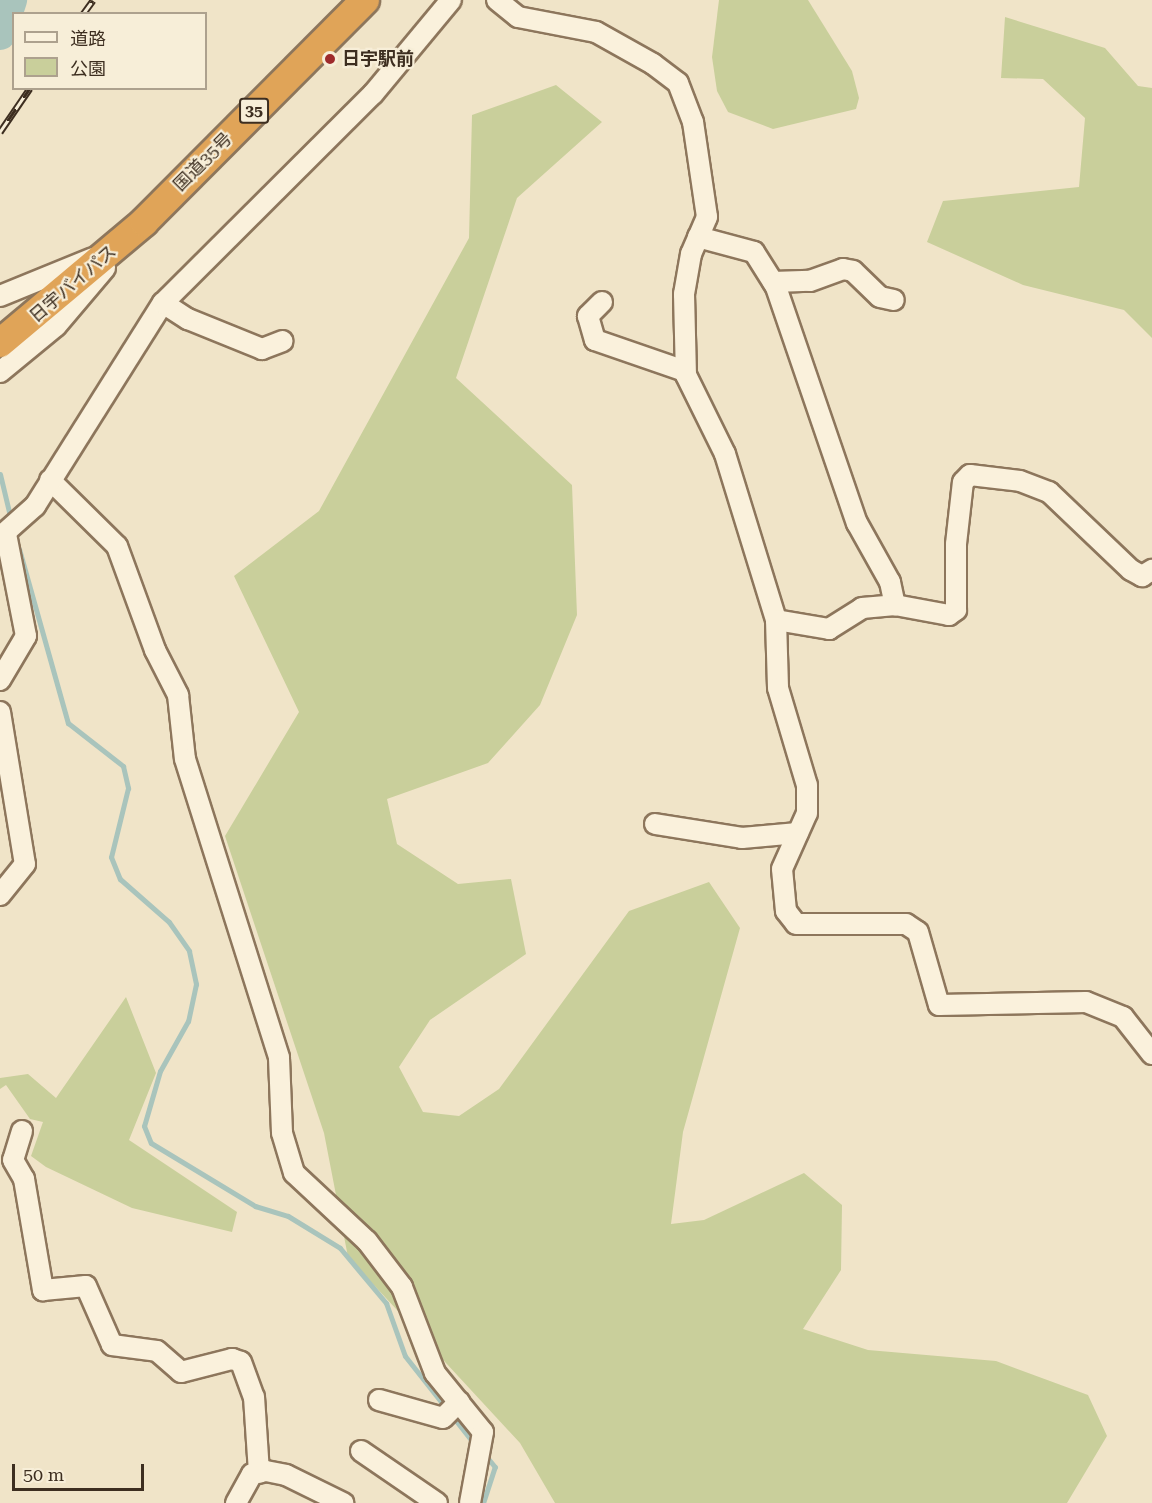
<!DOCTYPE html>
<meta charset="utf-8">
<style>
body{margin:0}
#map{position:relative;width:1152px;height:1503px;overflow:hidden;background:#f0e4c8;font-family:"Roboto Serif","Noto Sans JP",serif}
div>[style]{position:absolute}
.green>*{inset:0;background:#c9cf9b}
.stream>*{height:5px;margin:-2.5px;padding:0 2.5px;transform-origin:2.5px;border-radius:2.5px;background:#a9c4bc}
.river>*{height:32px;margin:-16px;padding:0 16px;transform-origin:16px;border-radius:16px;background:#a9c4bc}
.roads{filter:drop-shadow(2px 0 #8d765c) drop-shadow(-2px 0 #8d765c) drop-shadow(0 2px #8d765c) drop-shadow(0 -2px #8d765c)}
.minor>*{height:20px;margin:-10px;padding:0 10px;transform-origin:10px;border-radius:10px;background:#faf1dc}
.highway>*{height:28px;margin:-14px;padding:0 14px;transform-origin:14px;border-radius:14px;background:#e0a458}
.rail>*{height:7px;margin-top:-3.5px;transform-origin:0;background:repeating-linear-gradient(90deg,#f7eed8 0 14px,#3d2e20 0 28px);box-sizing:border-box;border-block:2px solid #3d2e20}
.dots>*{width:16px;height:16px;translate:-50% -50%;box-sizing:border-box;border:3px solid #f7eed8;border-radius:50%}
span{translate:-50% -50%;white-space:nowrap;text-align:center;line-height:1.15;-webkit-text-stroke:4.5px #f7eed8;paint-order:stroke}
.shield-label span{padding:2px 4px;background:#f7eed8;border:2px solid;border-radius:4px;-webkit-text-stroke-width:0}
.shield-label{font-size:16px;color:#3d2e20;font-weight:700}
.poi-label{font-size:18px;color:#3d2e20;font-weight:700}
.left{translate:0 -50%;text-align:left}
.street-label{font-size:18px;color:#3d2e20}
.legend{position:absolute;left:12px;top:12px;width:195px;height:78px;box-sizing:border-box;background:#f7eed8;border:2px solid #ada18e;margin:0;padding:8px 10px;list-style:none;font-size:18px;color:#3d2e20}
.legend li{display:flex;align-items:center;gap:12px;height:30px}
.legend b{width:30px;border:2px solid #ada18e}
.scale{position:absolute;left:12px;top:1464px;width:132px;height:27px;box-sizing:border-box;border:3px solid #3d2e20;border-top:0;padding-left:8px;font-size:18px;line-height:21px;white-space:nowrap;color:#3d2e20;-webkit-text-stroke:4px #f7eed8;paint-order:stroke}
</style>
<div id="map">
<div class="green">
<i style="clip-path:polygon(719px 0,808px 0,852px 71px,859px 98px,856px 109px,773px 129px,728px 112px,717px 91px,712px 57px)"></i>
<i style="clip-path:polygon(1005px 17px,1105px 48px,1138px 86px,1152px 88px,1152px 338px,1124px 310px,1023px 285px,927px 242px,943px 201px,1079px 187px,1085px 118px,1043px 79px,1001px 78px)"></i>
<i style="clip-path:polygon(556px 85px,602px 122px,517px 198px,456px 378px,572px 485px,577px 615px,540px 705px,488px 763px,387px 799px,397px 844px,458px 884px,511px 879px,526px 954px,430px 1020px,399px 1067px,423px 1112px,459px 1116px,499px 1089px,629px 911px,709px 882px,740px 928px,683px 1132px,671px 1224px,704px 1220px,804px 1173px,842px 1205px,841px 1270px,803px 1329px,868px 1350px,996px 1361px,1088px 1395px,1107px 1436px,1067px 1503px,555px 1503px,520px 1443px,348px 1257px,324px 1133px,225px 836px,299px 712px,234px 576px,319px 511px,469px 238px,472px 115px)"></i>
<i style="clip-path:polygon(126px 997px,156px 1073px,129px 1140px,237px 1212px,232px 1232px,132px 1208px,46px 1167px,31px 1156px,43px 1122px,30px 1119px,6px 1085px,0 1089px,0 1078px,28px 1074px,56px 1098px)"></i>
</div>
<div class="stream">
<i style="left:0;top:474px;width:47px;rotate:76.6deg"></i>
<i style="left:19px;top:549px;width:181px;rotate:74.3deg"></i>
<i style="left:68px;top:723px;width:70px;rotate:38deg"></i>
<i style="left:123px;top:766px;width:23px;rotate:77deg"></i>
<i style="left:128px;top:788px;width:71px;rotate:103.8deg"></i>
<i style="left:111px;top:857px;width:24px;rotate:68deg"></i>
<i style="left:120px;top:879px;width:65px;rotate:41.3deg"></i>
<i style="left:169px;top:922px;width:35px;rotate:55deg"></i>
<i style="left:189px;top:951px;width:34px;rotate:78deg"></i>
<i style="left:196px;top:984px;width:38px;rotate:102deg"></i>
<i style="left:188px;top:1021px;width:57px;rotate:119.2deg"></i>
<i style="left:160px;top:1071px;width:57px;rotate:106.2deg"></i>
<i style="left:144px;top:1126px;width:18px;rotate:68deg"></i>
<i style="left:151px;top:1143px;width:122px;rotate:31.2deg"></i>
<i style="left:255px;top:1206px;width:34px;rotate:17deg"></i>
<i style="left:288px;top:1216px;width:61px;rotate:31.6deg"></i>
<i style="left:340px;top:1248px;width:72px;rotate:50.1deg"></i>
<i style="left:386px;top:1303px;width:56px;rotate:70.3deg"></i>
<i style="left:405px;top:1356px;width:113px;rotate:51.8deg"></i>
<i style="left:483px;top:1503px;width:38px;rotate:-72deg"></i>
<i style="left:495px;top:1467px;width:17px;rotate:-130deg"></i>
</div>
<div class="river">
<i style="left:0;top:34px;width:36px;rotate:-72deg"></i>
</div>
<div class="roads">
<div class="minor">
<i style="left:497px;top:0;width:27px;rotate:39deg"></i>
<i style="left:518px;top:17px;width:79px;rotate:10.9deg"></i>
<i style="left:596px;top:32px;width:65px;rotate:29.3deg"></i>
<i style="left:653px;top:64px;width:31px;rotate:37deg"></i>
<i style="left:678px;top:83px;width:42px;rotate:69deg"></i>
<i style="left:693px;top:122px;width:96px;rotate:81.6deg"></i>
<i style="left:707px;top:217px;width:40px;rotate:113.4deg"></i>
<i style="left:691px;top:254px;width:41px;rotate:99.9deg"></i>
<i style="left:684px;top:294px;width:81px;rotate:88.6deg"></i>
<i style="left:686px;top:375px;width:88px;rotate:63.7deg"></i>
<i style="left:725px;top:454px;width:174px;rotate:72.9deg"></i>
<i style="left:776px;top:620px;width:68px;rotate:88.3deg"></i>
<i style="left:778px;top:688px;width:101px;rotate:73.4deg"></i>
<i style="left:807px;top:785px;width:28px;rotate:90deg"></i>
<i style="left:807px;top:813px;width:61px;rotate:114.1deg"></i>
<i style="left:782px;top:869px;width:42px;rotate:84.6deg"></i>
<i style="left:786px;top:911px;width:16px;rotate:52deg"></i>
<i style="left:796px;top:924px;width:110px"></i>
<i style="left:906px;top:924px;width:14px;rotate:34deg"></i>
<i style="left:918px;top:932px;width:76px;rotate:74deg"></i>
<i style="left:939px;top:1005px;width:147px;rotate:-1.2deg"></i>
<i style="left:1086px;top:1002px;width:40px;rotate:22deg"></i>
<i style="left:1123px;top:1017px;width:47px;rotate:51.9deg"></i>
<i style="left:698px;top:237px;width:58px;rotate:15deg"></i>
<i style="left:754px;top:252px;width:41px;rotate:57.8deg"></i>
<i style="left:776px;top:287px;width:250px;rotate:71.1deg"></i>
<i style="left:857px;top:523px;width:68px;rotate:60.8deg"></i>
<i style="left:890px;top:582px;width:24px;rotate:78deg"></i>
<i style="left:773px;top:282px;width:37px;rotate:-2deg"></i>
<i style="left:810px;top:281px;width:35px;rotate:-20deg"></i>
<i style="left:843px;top:269px;width:10px;rotate:11deg"></i>
<i style="left:853px;top:271px;width:37px;rotate:44deg"></i>
<i style="left:880px;top:297px;width:14px;rotate:12deg"></i>
<i style="left:0;top:296px;width:100px;rotate:-22.2deg"></i>
<i style="left:602px;top:302px;width:20px;rotate:135deg"></i>
<i style="left:588px;top:316px;width:25px;rotate:74deg"></i>
<i style="left:595px;top:340px;width:95px;rotate:19deg"></i>
<i style="left:163px;top:303px;width:30px;rotate:33deg"></i>
<i style="left:188px;top:319px;width:80px;rotate:22.1deg"></i>
<i style="left:262px;top:349px;width:22px;rotate:-21deg"></i>
<i style="left:0;top:372px;width:72px;rotate:-39.4deg"></i>
<i style="left:56px;top:326px;width:76px;rotate:-49.8deg"></i>
<i style="left:50px;top:480px;width:94px;rotate:44.6deg"></i>
<i style="left:117px;top:546px;width:111px;rotate:69.9deg"></i>
<i style="left:155px;top:650px;width:51px;rotate:62.9deg"></i>
<i style="left:178px;top:695px;width:64px;rotate:83.8deg"></i>
<i style="left:185px;top:759px;width:313px;rotate:72.5deg"></i>
<i style="left:279px;top:1058px;width:75px;rotate:87.7deg"></i>
<i style="left:282px;top:1133px;width:42px;rotate:73.3deg"></i>
<i style="left:294px;top:1173px;width:100px;rotate:43deg"></i>
<i style="left:367px;top:1241px;width:58px;rotate:52.7deg"></i>
<i style="left:402px;top:1287px;width:92px;rotate:69deg"></i>
<i style="left:435px;top:1373px;width:76px;rotate:50.9deg"></i>
<i style="left:483px;top:1432px;width:72px;rotate:100.4deg"></i>
<i style="left:0;top:537px;width:47px;rotate:-41.5deg"></i>
<i style="left:35px;top:506px;width:240px;rotate:-57.8deg"></i>
<i style="left:163px;top:303px;width:296px;rotate:-44.9deg"></i>
<i style="left:373px;top:94px;width:122px;rotate:-50.3deg"></i>
<i style="left:776px;top:620px;width:54px;rotate:9.6deg"></i>
<i style="left:829px;top:629px;width:39px;rotate:-32deg"></i>
<i style="left:862px;top:608px;width:33px;rotate:-5deg"></i>
<i style="left:895px;top:605px;width:55px;rotate:10.5deg"></i>
<i style="left:949px;top:615px;width:9px;rotate:-36deg"></i>
<i style="left:956px;top:610px;width:66px;rotate:-90deg"></i>
<i style="left:956px;top:544px;width:62px;rotate:-83.6deg"></i>
<i style="left:963px;top:482px;width:10px;rotate:-45deg"></i>
<i style="left:970px;top:475px;width:50px;rotate:6.8deg"></i>
<i style="left:1020px;top:481px;width:31px;rotate:21deg"></i>
<i style="left:1049px;top:492px;width:113px;rotate:43.6deg"></i>
<i style="left:1131px;top:570px;width:13px;rotate:29deg"></i>
<i style="left:1142px;top:576px;width:12px;rotate:-31deg"></i>
<i style="left:0;top:680px;width:51px;rotate:-59.4deg"></i>
<i style="left:26px;top:636px;width:104px;rotate:-101.1deg"></i>
<i style="left:0;top:712px;width:154px;rotate:80.7deg"></i>
<i style="left:25px;top:864px;width:40px;rotate:129deg"></i>
<i style="left:655px;top:824px;width:88px;rotate:9.1deg"></i>
<i style="left:742px;top:838px;width:56px;rotate:-5.1deg"></i>
<i style="left:22px;top:1131px;width:30px;rotate:107deg"></i>
<i style="left:13px;top:1160px;width:22px;rotate:60deg"></i>
<i style="left:24px;top:1179px;width:113px;rotate:80.3deg"></i>
<i style="left:43px;top:1290px;width:43px;rotate:-5.3deg"></i>
<i style="left:86px;top:1286px;width:64px;rotate:66.2deg"></i>
<i style="left:112px;top:1345px;width:45px;rotate:7.6deg"></i>
<i style="left:157px;top:1351px;width:32px;rotate:41deg"></i>
<i style="left:181px;top:1372px;width:53px;rotate:-14.3deg"></i>
<i style="left:232px;top:1359px;width:9px;rotate:18deg"></i>
<i style="left:241px;top:1362px;width:37px;rotate:70deg"></i>
<i style="left:254px;top:1397px;width:76px;rotate:86.2deg"></i>
<i style="left:379px;top:1400px;width:66px;rotate:15.7deg"></i>
<i style="left:443px;top:1418px;width:23px;rotate:-45deg"></i>
<i style="left:361px;top:1451px;width:92px;rotate:34.4deg"></i>
<i style="left:236px;top:1503px;width:33px;rotate:-61deg"></i>
<i style="left:252px;top:1474px;width:14px;rotate:-12deg"></i>
<i style="left:266px;top:1471px;width:20px;rotate:11deg"></i>
<i style="left:286px;top:1475px;width:64px;rotate:26.2deg"></i>
</div>
<div class="highway">
<i style="left:0;top:343px;width:188px;rotate:-40deg"></i>
<i style="left:144px;top:222px;width:313px;rotate:-45.1deg"></i>
</div>
</div>
<div class="rail">
<i style="left:83px;top:14px;width:17px;rotate:-54deg"></i>
<i style="left:0;top:132px;width:53px;rotate:-55.7deg"></i>
</div>
<div class="dots">
<i style="left:330px;top:59px;background:#9e2a2b"></i>
</div>
<div class="shield-label">
<span style="left:254px;top:111px">35</span>
</div>
<div class="poi-label">
<span class="left" style="left:342px;top:59px">日宇駅前</span>
</div>
<div class="street-label">
<span style="left:203px;top:162px;rotate:-45deg">国道35号</span>
<span style="left:73px;top:284px;rotate:-41deg">日宇バイパス</span>
</div>
<ul class="legend">
<li><b style="height:8px;background:#faf1dc"></b>道路</li>
<li><b style="height:16px;background:#c9cf9b"></b>公園</li>
</ul>
<div class="scale">50 m</div>
</div>
